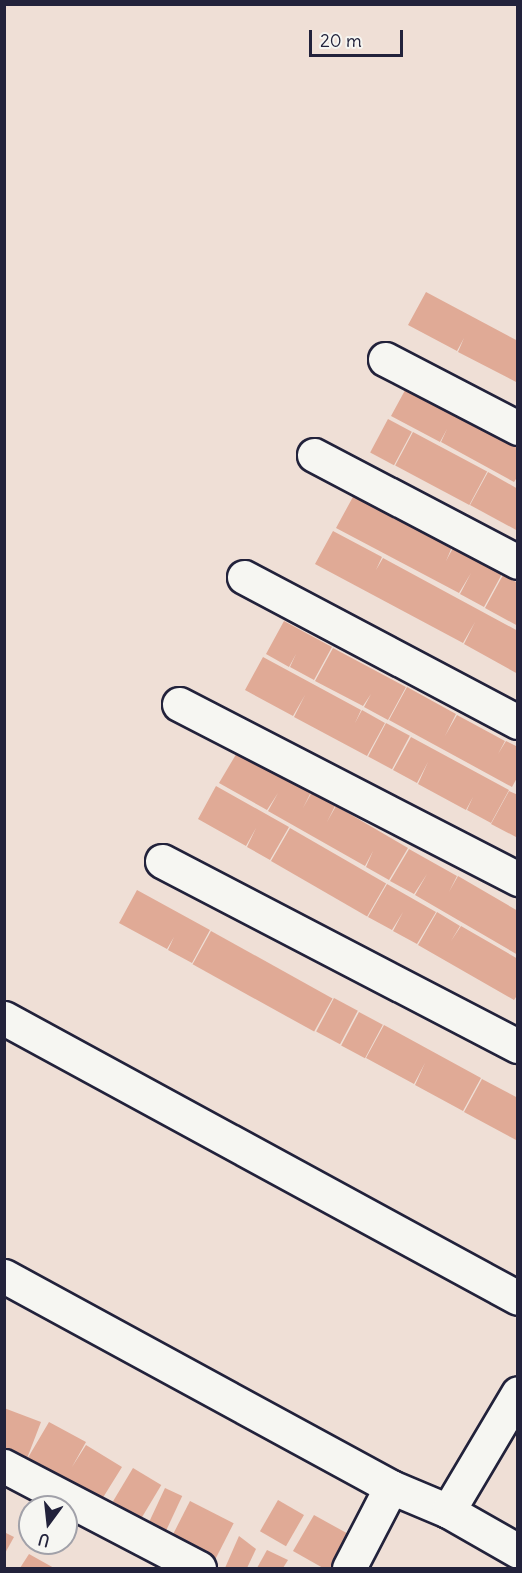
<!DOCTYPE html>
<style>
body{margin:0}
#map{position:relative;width:522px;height:1573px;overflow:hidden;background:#efdfd6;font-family:Delius,sans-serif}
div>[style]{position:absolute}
.building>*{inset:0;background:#e0aa96;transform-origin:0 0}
.roads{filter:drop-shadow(2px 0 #22223b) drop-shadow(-2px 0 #22223b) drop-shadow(0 2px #22223b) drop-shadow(0 -2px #22223b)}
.minor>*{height:33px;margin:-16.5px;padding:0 16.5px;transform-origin:16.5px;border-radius:16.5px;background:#f6f6f2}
span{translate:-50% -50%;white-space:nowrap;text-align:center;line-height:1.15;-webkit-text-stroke:6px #f6f6f2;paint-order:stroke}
.frame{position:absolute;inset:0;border:6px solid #22223b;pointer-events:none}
.north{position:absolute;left:18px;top:1495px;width:60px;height:60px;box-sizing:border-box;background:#f6f6f2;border:2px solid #a1a1a9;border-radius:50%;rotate:195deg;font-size:16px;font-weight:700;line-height:24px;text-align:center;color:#22223b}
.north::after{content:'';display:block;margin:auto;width:21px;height:27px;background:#22223b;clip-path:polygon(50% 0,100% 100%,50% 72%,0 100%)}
.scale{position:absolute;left:309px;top:30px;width:94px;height:27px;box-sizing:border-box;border:3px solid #22223b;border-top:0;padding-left:8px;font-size:18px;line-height:21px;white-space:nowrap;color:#22223b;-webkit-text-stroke:4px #f6f6f2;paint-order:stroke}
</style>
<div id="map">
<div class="building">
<i style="clip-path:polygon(426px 292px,518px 341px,518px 383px,458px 352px,464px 338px,457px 351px,408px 325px)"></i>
<i style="clip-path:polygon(409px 383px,518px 441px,518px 476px,514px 482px,441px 442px,447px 429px,440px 442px,391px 416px)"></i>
<i style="left:388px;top:419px;width:27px;height:38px;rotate:28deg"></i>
<i style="left:413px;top:432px;width:84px;height:38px;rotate:28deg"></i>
<i style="clip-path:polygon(488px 472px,518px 489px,518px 531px,470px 505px)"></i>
<i style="clip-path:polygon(354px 495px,452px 547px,446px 561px,453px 548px,502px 574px,484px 607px,460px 594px,471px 573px,459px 593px,336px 528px)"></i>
<i style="clip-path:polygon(333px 531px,382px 557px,376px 570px,383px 558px,518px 631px,518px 674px,464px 644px,475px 622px,463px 643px,315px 564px)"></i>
<i style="clip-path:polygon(503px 575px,518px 583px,518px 626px,485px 608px)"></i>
<i style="clip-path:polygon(284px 621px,332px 647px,314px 680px,290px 667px,296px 654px,289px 667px,266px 654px)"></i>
<i style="clip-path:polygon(333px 648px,406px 687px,388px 720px,364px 707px,371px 694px,363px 706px,315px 681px)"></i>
<i style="clip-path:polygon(263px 657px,361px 710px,355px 723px,362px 710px,385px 723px,367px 756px,294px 717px,305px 695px,293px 716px,245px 690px)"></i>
<i style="clip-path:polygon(407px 687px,456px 714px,445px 736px,457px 715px,505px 741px,498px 754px,506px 741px,518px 747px,518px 776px,512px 787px,389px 720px)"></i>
<i style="left:386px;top:723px;width:27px;height:38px;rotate:28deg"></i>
<i style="clip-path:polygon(411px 737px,509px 790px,491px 823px,467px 810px,473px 797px,466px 810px,418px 784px,428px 762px,417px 783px,393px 770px)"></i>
<i style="clip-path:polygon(238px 751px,311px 792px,303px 808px,312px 792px,335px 806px,327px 822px,336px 806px,408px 848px,389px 880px,366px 867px,373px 851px,365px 866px,268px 811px,278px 793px,267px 810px,219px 783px)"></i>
<i style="clip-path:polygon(216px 786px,289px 827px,270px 860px,247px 847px,256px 828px,246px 846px,198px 819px)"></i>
<i style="clip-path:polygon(509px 791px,518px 795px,516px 837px,491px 824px)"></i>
<i style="left:290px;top:828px;width:111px;height:38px;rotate:30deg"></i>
<i style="clip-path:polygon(409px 849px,457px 876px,449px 892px,458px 876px,518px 911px,518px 955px,415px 895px,427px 874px,414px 894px,390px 881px)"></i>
<i style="clip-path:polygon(387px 884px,436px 912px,417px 944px,393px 931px,403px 912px,392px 930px,368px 917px)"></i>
<i style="clip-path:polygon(137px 890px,210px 930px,192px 963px,168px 950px,174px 937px,167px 949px,119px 923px)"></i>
<i style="clip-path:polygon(437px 912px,460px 926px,451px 941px,461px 926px,518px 959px,518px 994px,514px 1000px,418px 945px)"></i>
<i style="left:211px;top:931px;width:139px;height:38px;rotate:29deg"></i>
<i style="left:334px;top:998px;width:27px;height:38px;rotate:28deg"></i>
<i style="left:359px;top:1012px;width:27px;height:38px;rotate:28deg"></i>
<i style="clip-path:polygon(384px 1025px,481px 1078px,463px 1111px,415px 1085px,425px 1063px,414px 1084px,366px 1058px)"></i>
<i style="clip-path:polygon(482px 1079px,518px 1098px,518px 1141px,464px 1112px)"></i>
<i style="clip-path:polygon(4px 1408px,41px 1422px,26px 1461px,4px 1453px)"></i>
<i style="clip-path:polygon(49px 1422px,86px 1442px,72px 1467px,86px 1445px,122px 1467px,99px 1504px,26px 1461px)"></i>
<i style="left:133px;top:1468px;width:33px;height:39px;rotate:31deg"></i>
<i style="left:165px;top:1488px;width:19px;height:43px;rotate:25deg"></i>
<i style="left:278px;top:1500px;width:30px;height:36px;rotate:30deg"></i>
<i style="left:190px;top:1501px;width:49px;height:46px;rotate:27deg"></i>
<i style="clip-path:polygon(314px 1515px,361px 1541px,346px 1568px,323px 1568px,293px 1551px)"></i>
<i style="clip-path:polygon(4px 1532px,14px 1537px,4px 1555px)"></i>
<i style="clip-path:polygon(239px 1536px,256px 1549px,247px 1568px,225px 1568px)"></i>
<i style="clip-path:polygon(267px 1550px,288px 1560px,283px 1568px,257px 1568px)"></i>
<i style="clip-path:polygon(29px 1554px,54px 1568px,20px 1568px)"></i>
</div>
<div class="roads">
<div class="minor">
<i style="left:385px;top:359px;width:150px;rotate:27.4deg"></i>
<i style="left:314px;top:455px;width:230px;rotate:27.7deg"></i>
<i style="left:244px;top:577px;width:310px;rotate:27.9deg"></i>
<i style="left:179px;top:704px;width:382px;rotate:27.3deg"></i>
<i style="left:162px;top:861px;width:401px;rotate:27.5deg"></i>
<i style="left:4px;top:1018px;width:585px;rotate:28.58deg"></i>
<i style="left:4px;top:1276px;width:441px;rotate:28.6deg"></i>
<i style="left:391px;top:1487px;width:62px;rotate:22.8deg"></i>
<i style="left:448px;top:1511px;width:81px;rotate:29.7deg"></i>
<i style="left:4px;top:1466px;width:220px;rotate:27.6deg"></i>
<i style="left:448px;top:1511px;width:137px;rotate:-59.3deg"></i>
<i style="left:349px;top:1568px;width:91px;rotate:-62.6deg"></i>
</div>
</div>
<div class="frame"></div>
<div class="north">U</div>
<div class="scale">20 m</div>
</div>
